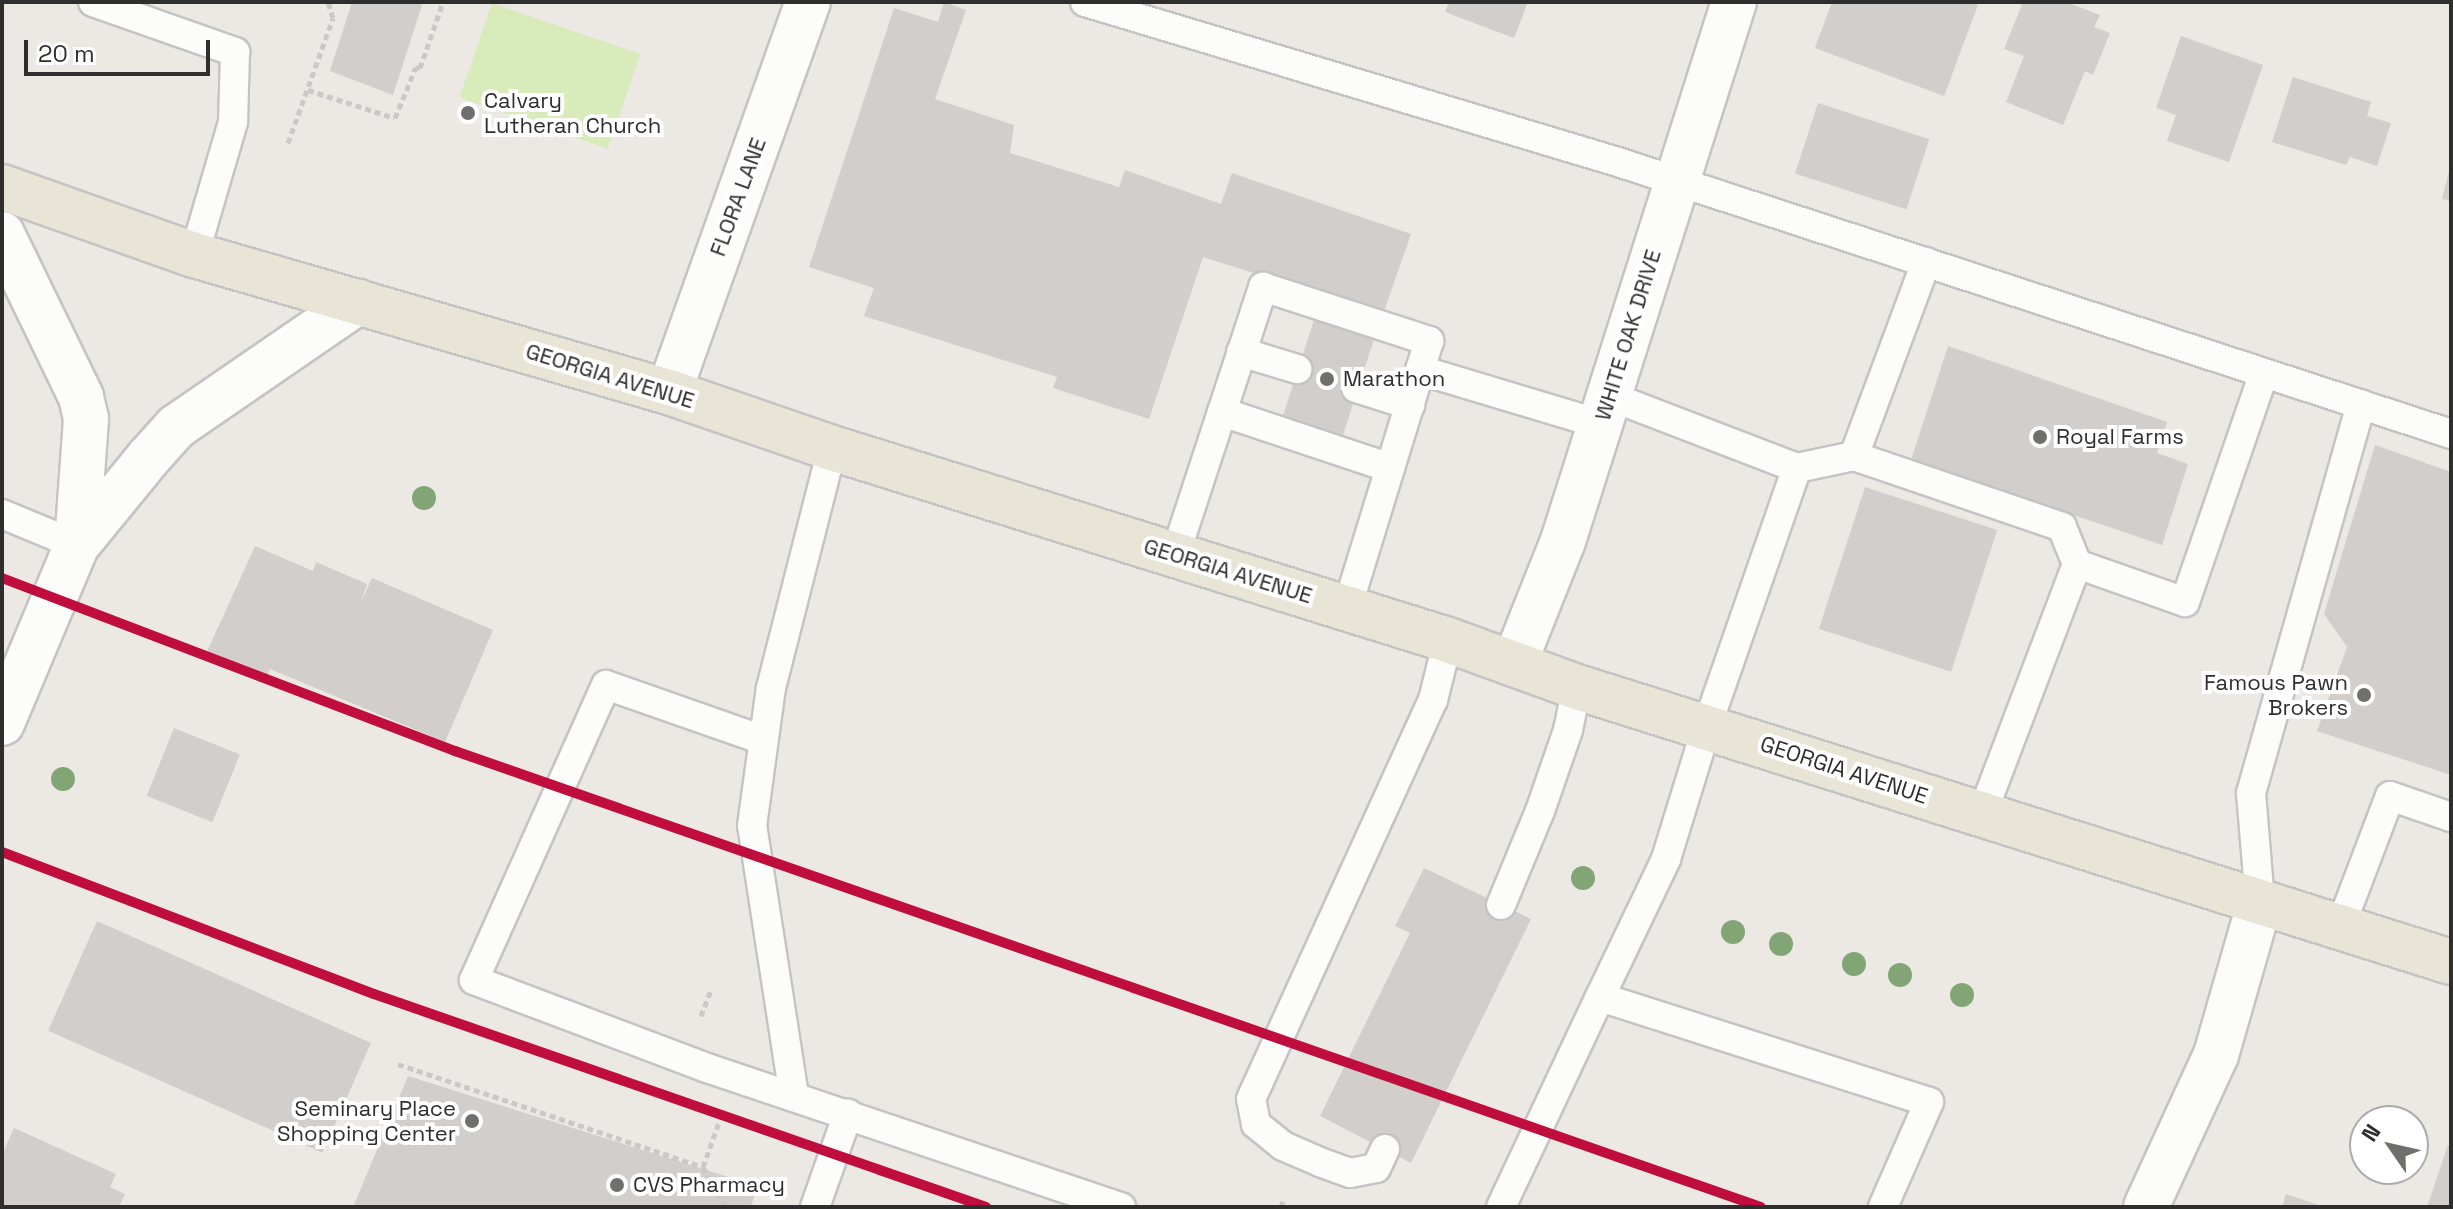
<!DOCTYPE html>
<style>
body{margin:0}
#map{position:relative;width:2453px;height:1209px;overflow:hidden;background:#ece8e4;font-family:"Space Grotesk",sans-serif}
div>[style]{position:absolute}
.pitch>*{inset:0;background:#d9eabb;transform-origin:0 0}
.building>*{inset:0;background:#d1cecb;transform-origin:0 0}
.path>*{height:5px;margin-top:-2.5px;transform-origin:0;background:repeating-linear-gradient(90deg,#c9c9c8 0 6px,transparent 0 10px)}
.roads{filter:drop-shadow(2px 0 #c5c4c5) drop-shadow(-2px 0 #c5c4c5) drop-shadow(0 2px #c5c4c5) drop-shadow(0 -2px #c5c4c5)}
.service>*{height:28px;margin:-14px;padding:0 14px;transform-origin:14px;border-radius:14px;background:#fcfcfb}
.minor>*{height:44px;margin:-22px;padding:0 22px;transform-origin:22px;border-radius:22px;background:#fcfcfb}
.tertiary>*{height:44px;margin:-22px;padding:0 22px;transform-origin:22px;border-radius:22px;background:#fcfcfb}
.primary>*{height:44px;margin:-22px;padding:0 22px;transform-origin:22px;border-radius:22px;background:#e8e4d6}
.metro-1>*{height:10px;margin:-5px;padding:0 5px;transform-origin:5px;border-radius:5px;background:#bf0d3e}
.trees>*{width:24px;height:24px;margin:-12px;border-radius:50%;background:#82a575}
.dots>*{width:22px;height:22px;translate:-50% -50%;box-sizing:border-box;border:4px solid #fff;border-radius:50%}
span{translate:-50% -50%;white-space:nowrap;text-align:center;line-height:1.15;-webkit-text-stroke:8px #fff;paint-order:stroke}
.poi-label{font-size:22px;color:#2e2e2e}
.left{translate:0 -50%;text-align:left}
.right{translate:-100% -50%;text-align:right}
.street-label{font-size:22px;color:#2e2e2e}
.frame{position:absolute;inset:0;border:4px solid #2e2e2e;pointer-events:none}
.north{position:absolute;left:2349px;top:1105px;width:80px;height:80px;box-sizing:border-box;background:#fff;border:2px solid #ababab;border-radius:50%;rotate:304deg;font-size:22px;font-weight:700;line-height:32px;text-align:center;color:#2e2e2e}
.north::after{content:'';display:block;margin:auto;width:28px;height:36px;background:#706f6e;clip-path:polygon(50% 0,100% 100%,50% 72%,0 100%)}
.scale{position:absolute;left:24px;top:40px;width:186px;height:36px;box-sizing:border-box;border:4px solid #2e2e2e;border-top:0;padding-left:10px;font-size:24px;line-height:28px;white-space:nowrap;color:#2e2e2e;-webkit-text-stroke:6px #fff;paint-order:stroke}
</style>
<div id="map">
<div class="pitch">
<i style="left:492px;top:3px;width:157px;height:100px;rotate:19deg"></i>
</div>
<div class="building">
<i style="clip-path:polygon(352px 2px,423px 2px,393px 95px,330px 71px)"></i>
<i style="clip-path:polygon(944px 2px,966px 10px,935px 99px,1014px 125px,1010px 153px,1119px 187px,1125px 170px,1221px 204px,1232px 173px,1411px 234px,1383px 314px,1203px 257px,1149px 419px,1053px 388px,1057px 377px,864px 316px,874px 288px,809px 267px,894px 8px,938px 22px)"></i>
<i style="clip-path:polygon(1449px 2px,1528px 2px,1514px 38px,1445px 12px)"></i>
<i style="clip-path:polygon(1832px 2px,1969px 2px,1978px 5px,1944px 96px,1815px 48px)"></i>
<i style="clip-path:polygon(2023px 2px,2066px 2px,2100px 15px,2094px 27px,2110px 33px,2093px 75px,2085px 71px,2063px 125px,2006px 102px,2024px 56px,2004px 49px)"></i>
<i style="clip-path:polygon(2181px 36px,2263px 65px,2229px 162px,2167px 141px,2176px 115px,2156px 108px)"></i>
<i style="clip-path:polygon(2293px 77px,2371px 102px,2367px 116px,2391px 123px,2377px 166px,2350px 157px,2346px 165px,2272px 142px)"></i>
<i style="left:1818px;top:103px;width:117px;height:74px;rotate:18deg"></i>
<i style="clip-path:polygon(2450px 167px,2451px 167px,2451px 201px,2442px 199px)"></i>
<i style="left:1316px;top:314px;width:63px;height:109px;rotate:18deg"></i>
<i style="clip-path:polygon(1948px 346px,2167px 422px,2157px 453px,2188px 464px,2162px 545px,1911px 460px)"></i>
<i style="clip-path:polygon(2375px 445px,2451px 472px,2451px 775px,2317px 731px,2347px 647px,2324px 614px)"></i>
<i style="left:1865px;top:487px;width:139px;height:149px;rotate:18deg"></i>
<i style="clip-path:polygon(255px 546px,313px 571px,316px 562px,367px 584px,360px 604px,372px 578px,493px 630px,445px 742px,270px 669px,265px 682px,205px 656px)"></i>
<i style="left:174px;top:728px;width:71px;height:73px;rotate:22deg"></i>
<i style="clip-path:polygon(1424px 868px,1531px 919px,1411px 1163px,1320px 1116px,1410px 933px,1395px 926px)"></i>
<i style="left:97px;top:921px;width:300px;height:120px;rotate:24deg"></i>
<i style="clip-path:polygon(408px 1076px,757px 1186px,751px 1207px,353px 1207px)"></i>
<i style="clip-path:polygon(14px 1128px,116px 1174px,110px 1187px,125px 1194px,119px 1207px,2px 1207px,2px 1155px)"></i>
<i style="clip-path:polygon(2448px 1145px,2451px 1146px,2451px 1207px,2427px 1207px)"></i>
<i style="clip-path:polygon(2286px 1194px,2321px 1206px,2321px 1207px,2282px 1207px)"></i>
</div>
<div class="path">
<i style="left:308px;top:90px;width:91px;rotate:17.8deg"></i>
<i style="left:395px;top:118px;width:55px;rotate:-67.6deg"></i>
<i style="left:416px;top:67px;width:4px;rotate:14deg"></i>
<i style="left:420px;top:68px;width:70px;rotate:-70.8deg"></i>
<i style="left:288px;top:143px;width:133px;rotate:-70.2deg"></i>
<i style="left:333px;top:18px;width:17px;rotate:-107deg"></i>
<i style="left:701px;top:1016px;width:26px;rotate:-69deg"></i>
<i style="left:398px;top:1064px;width:322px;rotate:18.7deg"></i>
<i style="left:703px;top:1167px;width:46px;rotate:60.1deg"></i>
<i style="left:703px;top:1167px;width:48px;rotate:-70.4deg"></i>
<i style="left:1281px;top:1207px;width:9px;rotate:-72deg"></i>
</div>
<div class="roads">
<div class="service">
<i style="left:93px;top:2px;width:151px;rotate:19.4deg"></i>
<i style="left:235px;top:52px;width:70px;rotate:91.6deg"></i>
<i style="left:233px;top:122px;width:139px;rotate:106.3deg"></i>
<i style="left:1085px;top:2px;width:556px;rotate:16.71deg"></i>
<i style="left:1618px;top:162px;width:876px;rotate:18.08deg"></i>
<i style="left:1241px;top:352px;width:59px;rotate:16.9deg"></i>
<i style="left:1356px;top:388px;width:57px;rotate:17.5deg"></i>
<i style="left:1222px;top:412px;width:132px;rotate:-71.8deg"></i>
<i style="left:1263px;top:287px;width:175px;rotate:18deg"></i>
<i style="left:1429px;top:341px;width:30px;rotate:107deg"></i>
<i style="left:1854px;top:456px;width:220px;rotate:18.8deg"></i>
<i style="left:2062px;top:527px;width:40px;rotate:68deg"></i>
<i style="left:2077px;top:564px;width:267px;rotate:110.8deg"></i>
<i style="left:1797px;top:468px;width:58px;rotate:-11.9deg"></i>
<i style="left:1854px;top:456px;width:207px;rotate:-69.6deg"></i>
<i style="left:2px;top:514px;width:81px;rotate:22.5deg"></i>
<i style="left:1175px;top:555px;width:151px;rotate:-71.8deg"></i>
<i style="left:1222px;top:412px;width:177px;rotate:18.4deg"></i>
<i style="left:2077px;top:564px;width:114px;rotate:19.4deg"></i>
<i style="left:2185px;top:602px;width:242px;rotate:-71deg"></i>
<i style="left:1347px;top:608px;width:249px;rotate:-72.9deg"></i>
<i style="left:1420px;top:370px;width:188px;rotate:16.7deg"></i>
<i style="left:763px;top:740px;width:166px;rotate:-160.7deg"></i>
<i style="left:606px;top:685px;width:323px;rotate:114.1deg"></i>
<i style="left:474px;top:980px;width:249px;rotate:20.7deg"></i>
<i style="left:707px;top:1068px;width:437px;rotate:18.6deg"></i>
<i style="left:2260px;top:902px;width:109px;rotate:-94.7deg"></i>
<i style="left:2251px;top:793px;width:404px;rotate:-74.2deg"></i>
<i style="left:1501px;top:905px;width:102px;rotate:-67.5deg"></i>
<i style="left:1540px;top:811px;width:86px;rotate:-70.9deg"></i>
<i style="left:1568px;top:730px;width:44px;rotate:-78.2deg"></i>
<i style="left:2341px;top:925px;width:138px;rotate:-69.2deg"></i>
<i style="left:2390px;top:796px;width:65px;rotate:19deg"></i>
<i style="left:1600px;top:997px;width:153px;rotate:-64.4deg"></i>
<i style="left:1666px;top:859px;width:139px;rotate:-72.9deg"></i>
<i style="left:1707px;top:726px;width:273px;rotate:-70.8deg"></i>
<i style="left:1797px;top:468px;width:201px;rotate:-159deg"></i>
<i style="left:794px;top:1096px;width:273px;rotate:-98.8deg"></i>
<i style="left:752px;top:826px;width:139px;rotate:-82.2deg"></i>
<i style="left:771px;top:688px;width:248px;rotate:-75.7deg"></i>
<i style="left:1385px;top:1149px;width:21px;rotate:115deg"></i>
<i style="left:1376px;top:1168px;width:26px;rotate:169deg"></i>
<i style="left:1350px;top:1173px;width:32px;rotate:-160deg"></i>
<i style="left:1320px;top:1162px;width:40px;rotate:-156.6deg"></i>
<i style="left:1283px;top:1146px;width:35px;rotate:-141deg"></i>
<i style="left:1256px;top:1124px;width:25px;rotate:-101deg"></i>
<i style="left:1251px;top:1099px;width:439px;rotate:-65.5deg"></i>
<i style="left:1433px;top:700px;width:62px;rotate:-76deg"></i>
<i style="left:815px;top:1207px;width:99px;rotate:-70.5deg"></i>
<i style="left:1501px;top:1207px;width:232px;rotate:-64.8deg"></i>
<i style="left:1600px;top:997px;width:345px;rotate:17.7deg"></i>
<i style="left:1929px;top:1102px;width:115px;rotate:113.7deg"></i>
</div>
<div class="minor">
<i style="left:2px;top:234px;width:181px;rotate:64.1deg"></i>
<i style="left:81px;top:397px;width:23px;rotate:77deg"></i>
<i style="left:86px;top:419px;width:126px;rotate:94.1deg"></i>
<i style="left:669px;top:392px;width:414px;rotate:-70.4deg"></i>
<i style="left:1514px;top:664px;width:132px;rotate:-68.3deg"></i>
<i style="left:1563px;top:541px;width:565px;rotate:-72.4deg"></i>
<i style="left:2px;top:723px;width:193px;rotate:-67.2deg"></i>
<i style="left:77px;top:545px;width:114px;rotate:-50.7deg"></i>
<i style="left:149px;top:457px;width:40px;rotate:-48deg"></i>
<i style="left:176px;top:427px;width:221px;rotate:-34.5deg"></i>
</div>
<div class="tertiary">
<i style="left:2146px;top:1207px;width:167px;rotate:-65.3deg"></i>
<i style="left:2216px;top:1055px;width:159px;rotate:-74deg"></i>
</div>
<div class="primary">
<i style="left:2px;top:187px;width:204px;rotate:19.5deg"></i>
<i style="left:194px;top:255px;width:494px;rotate:16.1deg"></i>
<i style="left:669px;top:392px;width:172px;rotate:19deg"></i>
<i style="left:832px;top:448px;width:645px;rotate:17.31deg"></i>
<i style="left:1448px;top:640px;width:137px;rotate:20deg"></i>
<i style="left:1577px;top:687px;width:916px;rotate:17.47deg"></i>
</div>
</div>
<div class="metro-1">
<i style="left:2px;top:578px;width:485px;rotate:20.9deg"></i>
<i style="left:455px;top:751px;width:1383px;rotate:19.25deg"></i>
<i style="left:2px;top:852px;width:398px;rotate:20.9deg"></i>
<i style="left:374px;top:994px;width:648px;rotate:19.19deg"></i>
</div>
<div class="trees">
<i style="left:424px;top:498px"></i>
<i style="left:63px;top:779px"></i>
<i style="left:1583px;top:878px"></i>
<i style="left:1733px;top:932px"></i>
<i style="left:1781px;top:944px"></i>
<i style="left:1854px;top:964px"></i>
<i style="left:1900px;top:975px"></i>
<i style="left:1962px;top:995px"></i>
</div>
<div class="dots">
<i style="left:468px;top:113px;background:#706f6e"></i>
<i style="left:1327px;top:379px;background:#706f6e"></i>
<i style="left:2040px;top:437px;background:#706f6e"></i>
<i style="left:2364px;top:695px;background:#706f6e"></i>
<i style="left:472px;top:1121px;background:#706f6e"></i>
<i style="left:617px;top:1185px;background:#706f6e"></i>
</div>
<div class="poi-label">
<span class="left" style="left:484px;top:113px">Calvary<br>Lutheran Church</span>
<span class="left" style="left:1343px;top:379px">Marathon</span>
<span class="left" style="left:2056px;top:437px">Royal Farms</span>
<span class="right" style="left:2348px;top:695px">Famous Pawn<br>Brokers</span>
<span class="right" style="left:456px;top:1121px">Seminary Place<br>Shopping Center</span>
<span class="left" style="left:633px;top:1185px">CVS Pharmacy</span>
</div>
<div class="street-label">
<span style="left:738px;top:197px;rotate:-70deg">FLORA LANE</span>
<span style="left:1628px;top:335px;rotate:-73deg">WHITE OAK DRIVE</span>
<span style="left:610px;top:376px;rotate:17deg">GEORGIA AVENUE</span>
<span style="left:1228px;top:571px;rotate:17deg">GEORGIA AVENUE</span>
<span style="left:1844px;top:770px;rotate:18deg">GEORGIA AVENUE</span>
</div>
<div class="frame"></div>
<div class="north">N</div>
<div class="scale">20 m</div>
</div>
